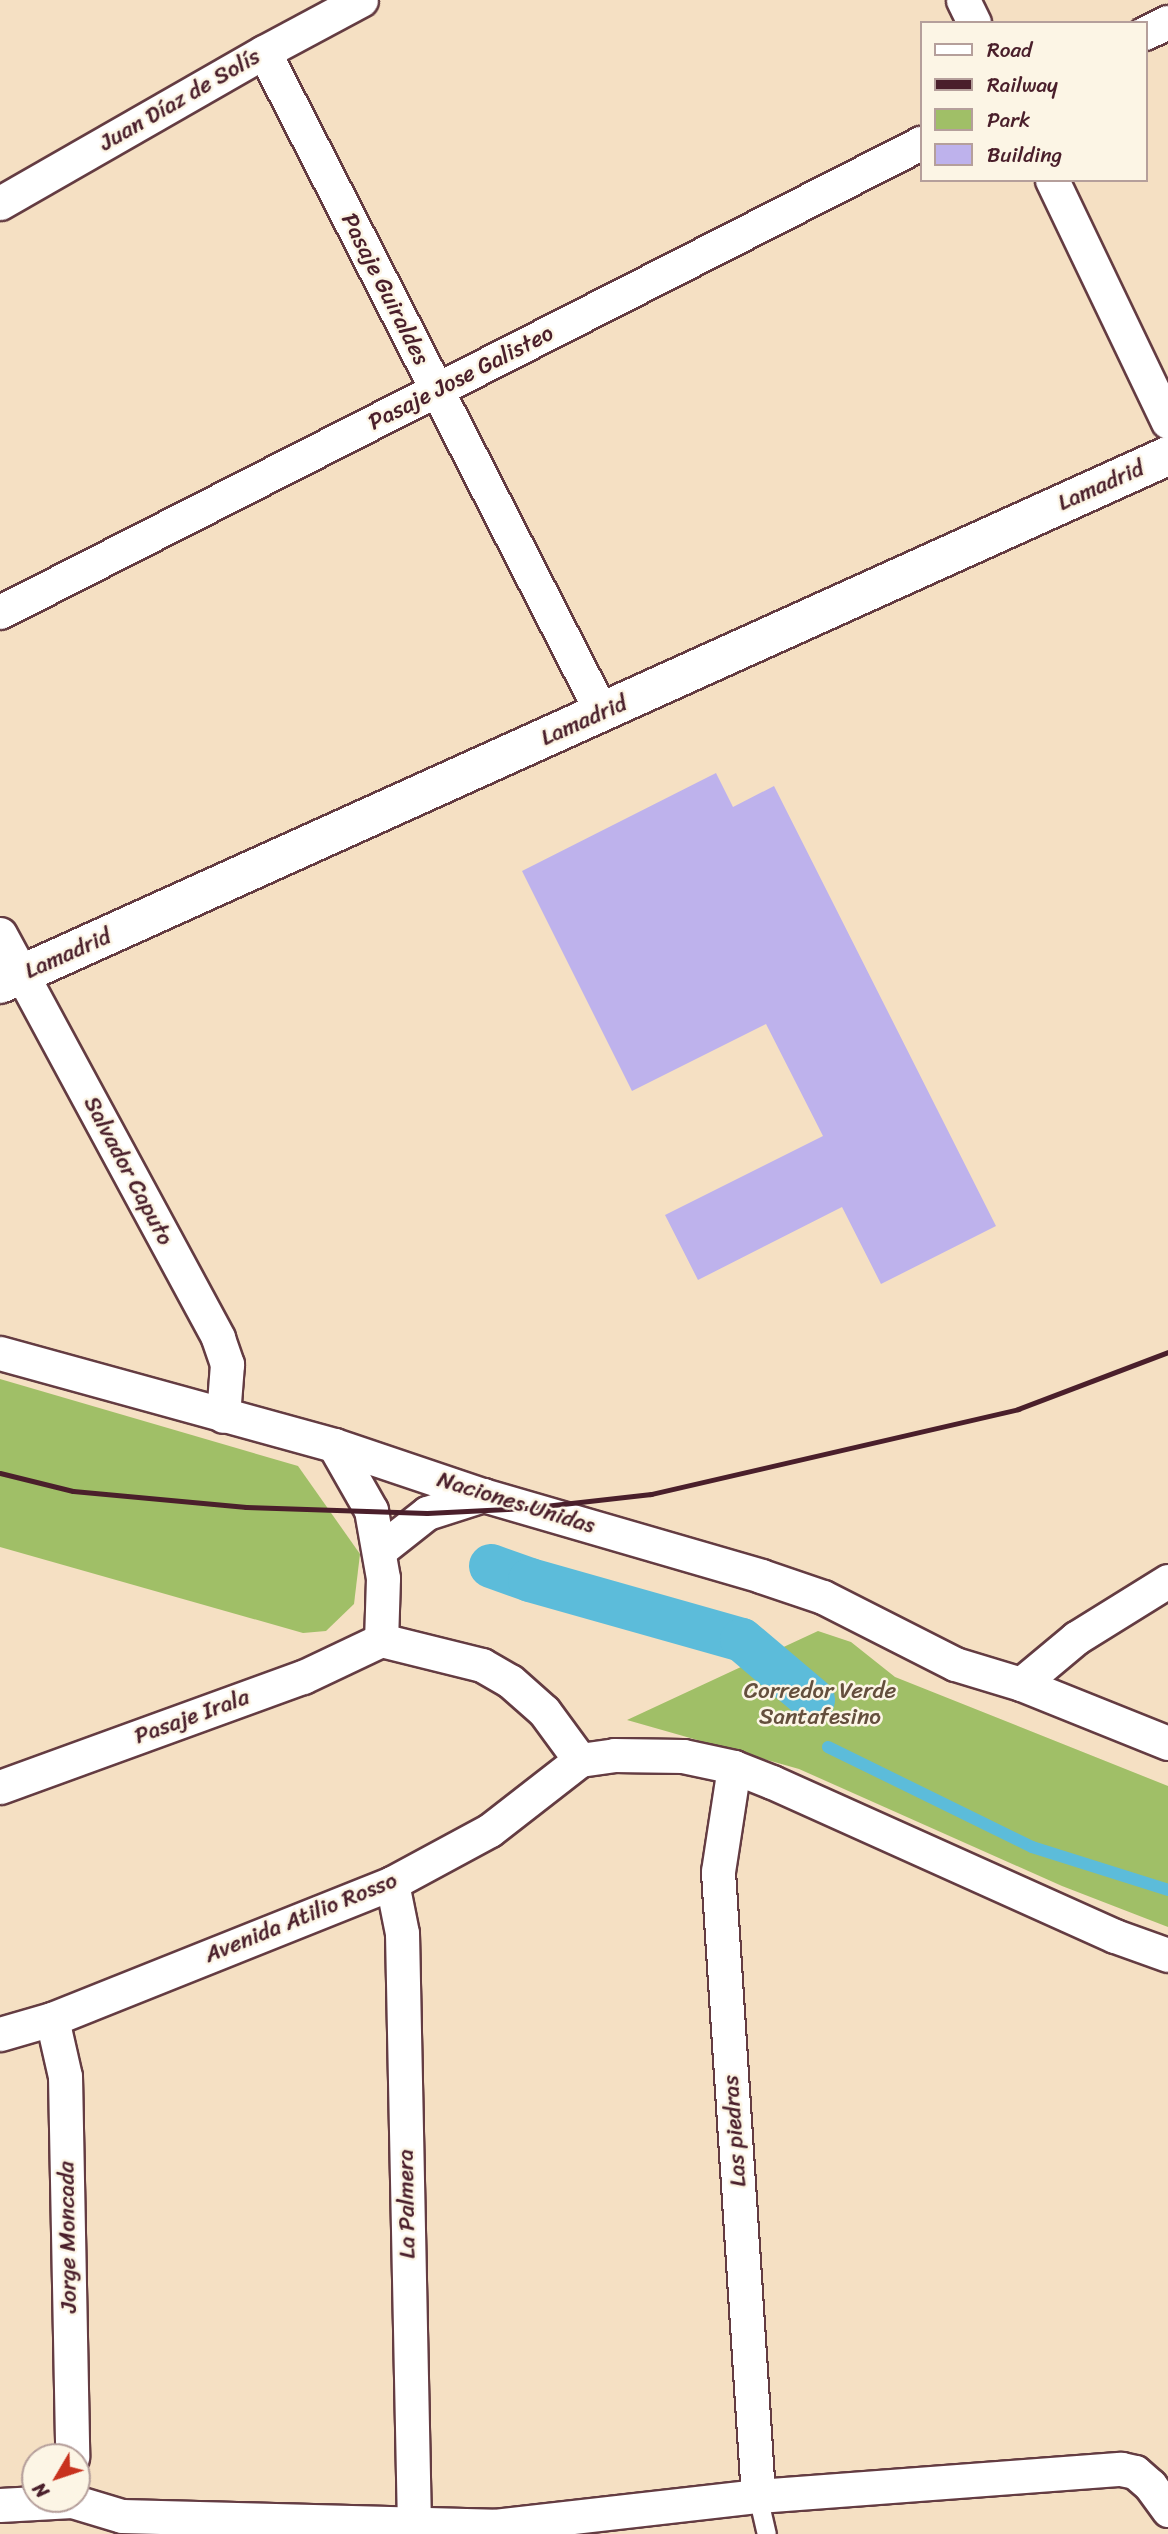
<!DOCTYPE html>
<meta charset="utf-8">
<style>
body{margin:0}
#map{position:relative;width:1168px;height:2534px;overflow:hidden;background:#f5e0c3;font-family:Sriracha,sans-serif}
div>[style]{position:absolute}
.green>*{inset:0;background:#a0bf67}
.stream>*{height:12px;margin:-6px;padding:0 6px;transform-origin:6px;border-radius:6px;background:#5cbcda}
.canal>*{height:44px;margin:-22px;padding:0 22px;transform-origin:22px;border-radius:22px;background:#5cbcda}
.building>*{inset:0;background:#beb2ec}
.roads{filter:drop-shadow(2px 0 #643c42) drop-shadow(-2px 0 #643c42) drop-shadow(0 2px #643c42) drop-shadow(0 -2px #643c42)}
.lane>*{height:18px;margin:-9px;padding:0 9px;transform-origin:9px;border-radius:9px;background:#fff}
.street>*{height:33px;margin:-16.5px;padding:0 16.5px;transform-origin:16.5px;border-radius:16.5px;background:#fff}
.secondary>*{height:38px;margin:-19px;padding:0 19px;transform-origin:19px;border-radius:19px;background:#fff}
.rail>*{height:5px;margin:-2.5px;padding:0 2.5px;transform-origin:2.5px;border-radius:2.5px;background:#4a1f2b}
span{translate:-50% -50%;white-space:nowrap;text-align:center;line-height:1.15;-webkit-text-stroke:5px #fcf5e5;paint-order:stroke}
.street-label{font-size:23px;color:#4a1f2b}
.park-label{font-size:23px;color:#644f3d}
.legend{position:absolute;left:920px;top:21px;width:228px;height:161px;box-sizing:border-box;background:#fcf5e5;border:2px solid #b59f9b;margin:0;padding:9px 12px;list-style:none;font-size:21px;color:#4a1f2b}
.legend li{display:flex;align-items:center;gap:14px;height:35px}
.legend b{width:35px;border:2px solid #b59f9b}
.north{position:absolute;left:21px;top:2443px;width:70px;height:70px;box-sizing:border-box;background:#fcf5e5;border:2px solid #b59f9b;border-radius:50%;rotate:231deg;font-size:19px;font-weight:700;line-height:28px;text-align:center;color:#4a1f2b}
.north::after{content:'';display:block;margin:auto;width:24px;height:32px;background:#c8321e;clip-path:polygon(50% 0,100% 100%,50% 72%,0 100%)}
</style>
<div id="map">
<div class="green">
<i style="clip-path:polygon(0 1379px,298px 1466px,360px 1554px,354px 1604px,326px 1631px,303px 1633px,0 1547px)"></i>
<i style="clip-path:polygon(818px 1631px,851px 1642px,895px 1677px,1168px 1786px,1168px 1927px,1062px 1886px,799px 1769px,627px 1720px)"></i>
</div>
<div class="stream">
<i style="left:828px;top:1747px;width:227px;rotate:26.1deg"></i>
<i style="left:1032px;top:1847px;width:143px;rotate:17.5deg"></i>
</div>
<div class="canal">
<i style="left:491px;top:1566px;width:41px;rotate:19.7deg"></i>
<i style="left:530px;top:1580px;width:220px;rotate:15.8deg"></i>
<i style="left:742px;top:1640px;width:93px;rotate:40.2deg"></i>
</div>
<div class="building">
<i style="clip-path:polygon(716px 773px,733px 807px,774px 786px,996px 1226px,881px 1284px,842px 1207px,698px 1280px,665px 1215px,823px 1136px,766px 1024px,632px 1091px,522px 871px)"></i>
</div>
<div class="roads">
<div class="lane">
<i style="left:758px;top:2496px;width:39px;rotate:77deg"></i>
</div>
<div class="street">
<i style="left:963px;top:0;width:25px;rotate:64deg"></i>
<i style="left:1145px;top:33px;width:25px;rotate:-26deg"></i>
<i style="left:264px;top:52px;width:742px;rotate:62.92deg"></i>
<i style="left:1052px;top:180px;width:268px;rotate:64.4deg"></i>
<i style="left:0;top:203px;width:304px;rotate:-29.8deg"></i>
<i style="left:264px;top:52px;width:110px;rotate:-28.2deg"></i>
<i style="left:0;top:612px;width:1034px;rotate:-26.99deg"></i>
<i style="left:0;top:934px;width:459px;rotate:61.6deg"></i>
<i style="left:218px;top:1338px;width:28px;rotate:71deg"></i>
<i style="left:227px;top:1364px;width:52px;rotate:94.4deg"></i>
<i style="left:0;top:1353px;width:346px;rotate:15.4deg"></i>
<i style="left:334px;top:1445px;width:157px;rotate:18.6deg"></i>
<i style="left:483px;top:1495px;width:290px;rotate:16.2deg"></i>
<i style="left:761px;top:1576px;width:65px;rotate:18.7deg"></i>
<i style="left:823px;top:1597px;width:148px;rotate:26.9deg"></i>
<i style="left:955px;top:1664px;width:69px;rotate:16.9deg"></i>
<i style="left:1021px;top:1684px;width:158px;rotate:21.9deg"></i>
<i style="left:334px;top:1445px;width:75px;rotate:60.4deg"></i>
<i style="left:371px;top:1510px;width:69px;rotate:80deg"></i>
<i style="left:383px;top:1578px;width:62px;rotate:91.8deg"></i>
<i style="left:380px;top:1550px;width:60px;rotate:-38.2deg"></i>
<i style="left:427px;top:1513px;width:59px;rotate:-17.8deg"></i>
<i style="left:381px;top:1640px;width:104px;rotate:13.9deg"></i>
<i style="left:482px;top:1665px;width:32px;rotate:30deg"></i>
<i style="left:510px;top:1681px;width:45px;rotate:41.4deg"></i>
<i style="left:544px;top:1711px;width:61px;rotate:53.7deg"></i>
<i style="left:1021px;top:1684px;width:72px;rotate:-39.9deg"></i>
<i style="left:1076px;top:1638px;width:108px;rotate:-31.8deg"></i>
<i style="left:580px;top:1760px;width:34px;rotate:-8deg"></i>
<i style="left:614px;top:1755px;width:69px;rotate:0.8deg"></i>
<i style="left:683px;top:1756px;width:52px;rotate:12.2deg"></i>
<i style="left:734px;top:1767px;width:41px;rotate:21.5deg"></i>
<i style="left:772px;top:1782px;width:376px;rotate:24.2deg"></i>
<i style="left:1115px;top:1936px;width:56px;rotate:19.7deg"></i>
<i style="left:734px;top:1767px;width:106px;rotate:98.7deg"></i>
<i style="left:718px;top:1872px;width:625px;rotate:86.33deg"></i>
<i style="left:0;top:1787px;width:322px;rotate:-20deg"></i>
<i style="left:303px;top:1677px;width:86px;rotate:-25.4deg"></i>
<i style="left:392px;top:1883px;width:51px;rotate:78.7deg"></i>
<i style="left:402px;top:1933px;width:592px;rotate:88.84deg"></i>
<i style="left:52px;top:2019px;width:58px;rotate:77.2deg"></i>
<i style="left:65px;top:2076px;width:381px;rotate:88.9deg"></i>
<i style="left:0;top:2034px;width:54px;rotate:-16.1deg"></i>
<i style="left:52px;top:2019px;width:366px;rotate:-21.8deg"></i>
<i style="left:392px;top:1883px;width:111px;rotate:-28.4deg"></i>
<i style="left:490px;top:1830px;width:114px;rotate:-37.9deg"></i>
<i style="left:0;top:2505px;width:72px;rotate:-3.2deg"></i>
<i style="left:72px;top:2501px;width:52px;rotate:16.7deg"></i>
<i style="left:122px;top:2516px;width:372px;rotate:1.5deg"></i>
<i style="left:494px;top:2526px;width:266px;rotate:-6.5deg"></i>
<i style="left:758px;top:2496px;width:364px;rotate:-4.3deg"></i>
<i style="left:1121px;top:2469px;width:14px;rotate:12deg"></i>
<i style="left:1135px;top:2472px;width:20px;rotate:41deg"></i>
<i style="left:1150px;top:2485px;width:31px;rotate:54deg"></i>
</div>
<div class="secondary">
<i style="left:0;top:984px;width:1282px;rotate:-24.33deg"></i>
</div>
</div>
<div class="rail">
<i style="left:0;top:1473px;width:75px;rotate:13.9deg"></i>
<i style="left:73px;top:1491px;width:174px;rotate:5.3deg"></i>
<i style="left:246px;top:1507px;width:181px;rotate:1.9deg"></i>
<i style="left:427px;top:1513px;width:100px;rotate:-2.9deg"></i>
<i style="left:527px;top:1508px;width:125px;rotate:-6.4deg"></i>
<i style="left:651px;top:1494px;width:377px;rotate:-13deg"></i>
<i style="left:1018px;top:1409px;width:160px;rotate:-20.8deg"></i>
</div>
<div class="street-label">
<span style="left:180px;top:100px;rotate:-30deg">Juan Díaz de Solís</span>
<span style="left:385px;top:289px;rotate:63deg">Pasaje Guiraldes</span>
<span style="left:461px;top:378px;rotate:-27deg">Pasaje Jose Galisteo</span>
<span style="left:1101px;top:486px;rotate:-24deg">Lamadrid</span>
<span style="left:584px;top:721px;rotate:-24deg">Lamadrid</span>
<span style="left:68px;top:954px;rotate:-24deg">Lamadrid</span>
<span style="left:128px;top:1171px;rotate:62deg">Salvador Caputo</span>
<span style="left:516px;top:1503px;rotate:17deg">Naciones Unidas</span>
<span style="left:192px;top:1717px;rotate:-20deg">Pasaje Irala</span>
<span style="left:301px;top:1918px;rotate:-22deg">Avenida Atilio Rosso</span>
<span style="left:735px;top:2131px;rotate:-94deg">Las piedras</span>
<span style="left:407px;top:2204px;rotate:-91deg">La Palmera</span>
<span style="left:68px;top:2237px;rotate:-91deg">Jorge Moncada</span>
</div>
<div class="park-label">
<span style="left:820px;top:1704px">Corredor Verde<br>Santafesino</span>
</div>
<ul class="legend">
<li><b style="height:9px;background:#fff"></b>Road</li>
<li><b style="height:9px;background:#4a1f2b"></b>Railway</li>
<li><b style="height:19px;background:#a0bf67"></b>Park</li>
<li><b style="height:19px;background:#beb2ec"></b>Building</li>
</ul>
<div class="north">N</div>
</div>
